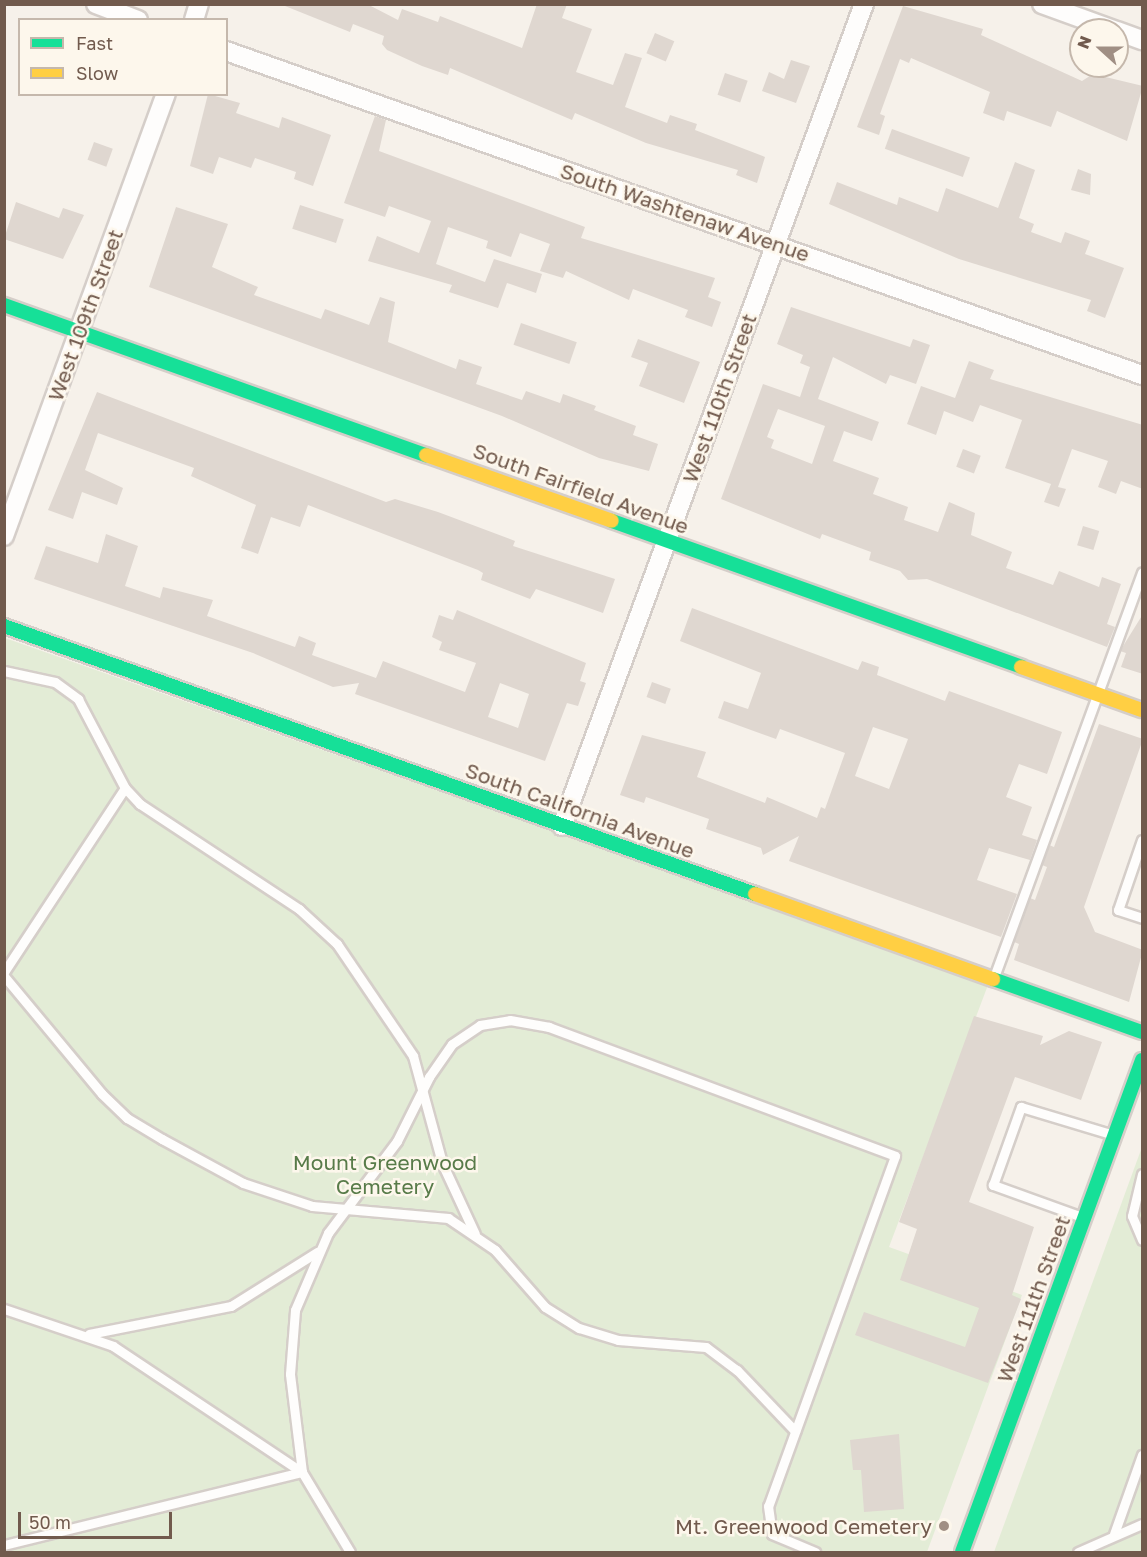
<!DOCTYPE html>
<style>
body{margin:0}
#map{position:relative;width:1147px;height:1557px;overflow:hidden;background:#f6f1ea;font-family:"Golos Text",sans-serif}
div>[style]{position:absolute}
.green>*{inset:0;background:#e3ecd6}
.building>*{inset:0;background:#dfd7d0;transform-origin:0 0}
.roads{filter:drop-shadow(2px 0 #d5cec9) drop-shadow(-2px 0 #d5cec9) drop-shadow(0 2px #d5cec9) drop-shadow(0 -2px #d5cec9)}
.lane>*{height:9px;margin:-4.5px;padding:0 4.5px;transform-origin:4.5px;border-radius:4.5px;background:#fefdfc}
.street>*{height:18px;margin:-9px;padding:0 9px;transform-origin:9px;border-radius:9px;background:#fefdfc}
.fast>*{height:14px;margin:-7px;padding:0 7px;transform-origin:7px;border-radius:7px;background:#16e098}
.slow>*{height:14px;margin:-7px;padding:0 7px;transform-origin:7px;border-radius:7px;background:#ffcf43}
.dots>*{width:16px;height:16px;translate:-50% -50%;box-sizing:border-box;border:3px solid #fdf7ec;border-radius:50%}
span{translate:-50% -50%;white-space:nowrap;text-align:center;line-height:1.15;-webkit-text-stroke:5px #fdf7ec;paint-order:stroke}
.street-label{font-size:21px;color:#715a4d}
.park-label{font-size:21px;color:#587b49}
.poi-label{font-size:21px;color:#715a4d}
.right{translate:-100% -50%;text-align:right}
.frame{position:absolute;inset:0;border:6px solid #715a4d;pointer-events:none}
.legend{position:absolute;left:18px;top:18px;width:210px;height:78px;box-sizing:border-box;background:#fdf7ec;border:2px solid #c5b8ac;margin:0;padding:8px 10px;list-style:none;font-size:18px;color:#715a4d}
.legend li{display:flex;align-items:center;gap:12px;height:30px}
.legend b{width:30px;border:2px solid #c5b8ac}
.north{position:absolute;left:1069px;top:18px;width:60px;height:60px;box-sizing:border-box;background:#fdf7ec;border:2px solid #c5b8ac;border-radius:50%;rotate:291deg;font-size:16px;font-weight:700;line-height:24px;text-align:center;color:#715a4d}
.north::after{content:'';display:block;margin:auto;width:21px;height:27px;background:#a08f84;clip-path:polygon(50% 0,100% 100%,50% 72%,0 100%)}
.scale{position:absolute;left:18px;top:1512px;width:154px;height:27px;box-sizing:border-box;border:3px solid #715a4d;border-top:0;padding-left:8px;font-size:18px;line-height:21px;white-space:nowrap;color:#715a4d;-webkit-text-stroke:4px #fdf7ec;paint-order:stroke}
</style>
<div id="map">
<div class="green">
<i style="clip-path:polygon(5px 638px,988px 985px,889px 1247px,1022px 1295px,927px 1552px,5px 1552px)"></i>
<i style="clip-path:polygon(1142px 1147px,1142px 1552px,994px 1552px)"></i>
</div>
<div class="building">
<i style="clip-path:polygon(280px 4px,367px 4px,398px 20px,402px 9px,438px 22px,440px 16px,522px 48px,537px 4px,567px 4px,562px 18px,592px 29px,576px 72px,613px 85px,625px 53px,642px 58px,625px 107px,667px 123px,670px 115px,697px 124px,695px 130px,765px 157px,757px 183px,736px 175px,738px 170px,646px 143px,575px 113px,572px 120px,450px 68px,448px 75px,422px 66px,387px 50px,382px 44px,384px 36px,353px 24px,350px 32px)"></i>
<i style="clip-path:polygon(903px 6px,983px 29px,981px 35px,1082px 81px,1093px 74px,1143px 86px,1127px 141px,1057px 111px,1051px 127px,1007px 111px,1004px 121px,983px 113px,990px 92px,911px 58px,909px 63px,900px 59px,880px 114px,885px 116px,879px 135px,857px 127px)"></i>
<i style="left:655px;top:33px;width:21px;height:22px;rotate:23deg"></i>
<i style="clip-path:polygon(791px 60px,810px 66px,796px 103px,762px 91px,769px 72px,784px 79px)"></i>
<i style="left:725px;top:73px;width:24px;height:23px;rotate:19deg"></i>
<i style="clip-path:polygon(208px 94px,240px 103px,236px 113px,279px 128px,282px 117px,331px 135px,313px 186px,294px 179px,296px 172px,255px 158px,251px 168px,219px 157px,213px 174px,190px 166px)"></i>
<i style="clip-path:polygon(375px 116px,386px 120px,379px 151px,585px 227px,581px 238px,715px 278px,708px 297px,721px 302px,712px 327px,685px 317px,688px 310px,633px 289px,629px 300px,566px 271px,563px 278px,540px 271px,550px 244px,520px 233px,511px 257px,486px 248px,488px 241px,448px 227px,436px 264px,485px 282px,494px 259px,542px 274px,536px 293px,507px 283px,498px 308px,449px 292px,452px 285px,368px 261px,377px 236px,419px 253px,431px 221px,389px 206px,385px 217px,344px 203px)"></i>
<i style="left:892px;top:129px;width:83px;height:21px;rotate:20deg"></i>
<i style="left:94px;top:142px;width:20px;height:19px;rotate:20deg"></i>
<i style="clip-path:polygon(1015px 162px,1035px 170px,1019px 218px,1034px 224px,1031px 232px,1061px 243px,1065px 232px,1090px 241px,1085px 254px,1124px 268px,1105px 318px,1087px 311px,1091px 300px,959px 259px,829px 204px,837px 182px,897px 205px,899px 197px,938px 212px,946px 188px,998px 208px)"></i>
<i style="clip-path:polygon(1078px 169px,1091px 174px,1090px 195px,1071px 190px)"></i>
<i style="clip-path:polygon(16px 202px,59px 218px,63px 208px,84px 215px,63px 259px,4px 239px)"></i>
<i style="left:300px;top:205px;width:46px;height:25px;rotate:18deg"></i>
<i style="clip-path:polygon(176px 207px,228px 224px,212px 267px,258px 287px,254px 295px,321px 319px,325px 309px,369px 325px,380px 297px,395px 302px,388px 342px,456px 369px,459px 359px,482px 367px,476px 384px,522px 400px,526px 391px,560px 403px,563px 394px,596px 406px,594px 410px,636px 426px,633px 435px,658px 444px,649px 471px,599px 458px,502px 416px,149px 287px)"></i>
<i style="clip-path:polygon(evenodd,791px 307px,910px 347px,913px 339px,930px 345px,916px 384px,890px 375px,886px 384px,833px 357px,818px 399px,879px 422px,872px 441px,844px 431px,833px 461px,879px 478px,873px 494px,908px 507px,904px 520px,938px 532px,949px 502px,975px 513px,971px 535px,1012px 552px,1006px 568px,1053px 585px,1059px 571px,1099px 587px,1102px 577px,1121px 584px,1107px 624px,1115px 627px,1107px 647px,927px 579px,908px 580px,900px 571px,869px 560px,871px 552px,822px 534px,820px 539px,721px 499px,763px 384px,800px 397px,810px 367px,800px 363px,803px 355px,777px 344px,791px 307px,778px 409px,825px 426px,812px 464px,771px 448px,774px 440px,767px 437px,778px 409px)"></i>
<i style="left:521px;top:323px;width:59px;height:23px;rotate:19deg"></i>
<i style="clip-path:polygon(638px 339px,700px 362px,684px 403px,639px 386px,648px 363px,631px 357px)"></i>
<i style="clip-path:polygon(969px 361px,994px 370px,990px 379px,1143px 425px,1143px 489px,1121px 481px,1116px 494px,1098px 487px,1108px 461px,1072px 449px,1058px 487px,1066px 489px,1059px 507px,1044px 502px,1051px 484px,1005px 468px,1022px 420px,980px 405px,973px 422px,944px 411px,936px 435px,907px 424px,921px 386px,955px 398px)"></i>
<i style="clip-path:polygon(97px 392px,386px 502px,395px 499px,438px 512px,515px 541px,513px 546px,615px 579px,603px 613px,536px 589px,530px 599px,481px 580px,483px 573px,478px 570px,308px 505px,300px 527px,271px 517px,258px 554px,241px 548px,256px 505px,191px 476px,194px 468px,98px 433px,85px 470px,123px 488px,117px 505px,82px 492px,73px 519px,48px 510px)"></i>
<i style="left:963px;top:449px;width:19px;height:19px;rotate:21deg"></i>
<i style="left:1083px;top:526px;width:17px;height:20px;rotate:17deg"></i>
<i style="clip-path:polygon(evenodd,106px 534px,138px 546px,125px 586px,160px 598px,163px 587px,213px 600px,207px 616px,295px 647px,299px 636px,316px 643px,312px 655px,376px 678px,383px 661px,465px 692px,476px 663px,439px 650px,442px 642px,432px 637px,439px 615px,453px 620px,457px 610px,586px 663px,580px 681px,586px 683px,578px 706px,567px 703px,545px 761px,355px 694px,359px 683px,333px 687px,253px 653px,34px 579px,46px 546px,98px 563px,106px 534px,500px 683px,529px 694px,518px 728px,488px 717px,500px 683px)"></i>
<i style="clip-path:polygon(evenodd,692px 608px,858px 670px,862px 661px,879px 667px,877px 675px,945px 701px,949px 691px,1062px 732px,1047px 774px,1019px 764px,1006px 797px,1032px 807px,1022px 835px,1037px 840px,1030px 860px,989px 848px,977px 880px,1017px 894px,1001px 937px,789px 861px,799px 836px,763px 855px,761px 848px,706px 829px,709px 819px,646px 797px,644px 803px,620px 795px,642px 735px,706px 752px,697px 777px,765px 803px,767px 797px,817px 818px,821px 807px,825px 809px,845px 753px,780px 729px,776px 739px,718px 718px,724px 701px,748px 709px,761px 673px,680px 641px,692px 608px,873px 727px,908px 739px,889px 789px,855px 776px,873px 727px)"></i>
<i style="clip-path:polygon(1143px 614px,1143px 674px,1121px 667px,1126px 653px,1120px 651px)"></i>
<i style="left:652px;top:682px;width:20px;height:16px;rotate:20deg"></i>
<i style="clip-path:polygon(1099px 724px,1143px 739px,1084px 907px,1095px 932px,1143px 950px,1129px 1002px,1014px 960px,1019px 944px,1014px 942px,1030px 898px,1035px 900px,1047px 867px,1042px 865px,1049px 845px,1054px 847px)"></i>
<i style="clip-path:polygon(974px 1016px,1043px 1036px,1040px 1045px,1069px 1031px,1102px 1042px,1081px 1100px,1015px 1077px,969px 1202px,1034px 1227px,1012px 1295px,1021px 1299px,988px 1383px,855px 1335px,864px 1312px,965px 1347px,979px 1308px,900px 1280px,917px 1229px,899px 1222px)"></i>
<i style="clip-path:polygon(899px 1434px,904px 1509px,864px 1512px,861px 1470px,853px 1470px,850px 1440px)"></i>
</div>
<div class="roads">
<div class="lane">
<i style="left:4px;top:671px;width:52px;rotate:12.2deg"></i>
<i style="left:55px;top:682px;width:29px;rotate:36deg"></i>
<i style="left:78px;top:699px;width:101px;rotate:62.2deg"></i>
<i style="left:125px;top:788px;width:22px;rotate:47deg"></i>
<i style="left:140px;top:804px;width:191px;rotate:33.4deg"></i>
<i style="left:299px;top:909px;width:52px;rotate:42.6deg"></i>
<i style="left:337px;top:944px;width:135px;rotate:55.8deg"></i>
<i style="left:413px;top:1056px;width:111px;rotate:74.8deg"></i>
<i style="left:442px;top:1163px;width:78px;rotate:65.1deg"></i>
<i style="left:1142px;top:840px;width:74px;rotate:108.9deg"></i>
<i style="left:1118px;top:910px;width:25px;rotate:18deg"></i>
<i style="left:4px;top:972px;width:220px;rotate:-56.7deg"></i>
<i style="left:4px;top:976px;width:153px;rotate:50.3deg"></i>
<i style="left:102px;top:1094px;width:35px;rotate:44deg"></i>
<i style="left:127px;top:1118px;width:41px;rotate:31deg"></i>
<i style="left:162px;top:1139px;width:92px;rotate:28.5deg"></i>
<i style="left:243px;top:1183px;width:73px;rotate:18.4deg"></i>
<i style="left:312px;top:1206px;width:137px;rotate:5deg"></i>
<i style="left:448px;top:1218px;width:57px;rotate:34.2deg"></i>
<i style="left:495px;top:1250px;width:76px;rotate:48.7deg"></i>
<i style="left:545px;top:1307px;width:40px;rotate:32deg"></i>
<i style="left:579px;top:1328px;width:41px;rotate:17.1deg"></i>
<i style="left:618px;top:1340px;width:88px;rotate:4.5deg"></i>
<i style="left:706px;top:1347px;width:39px;rotate:37deg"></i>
<i style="left:737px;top:1370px;width:84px;rotate:46.4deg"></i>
<i style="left:994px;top:977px;width:431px;rotate:-69.9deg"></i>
<i style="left:1142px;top:1174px;width:43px;rotate:103.4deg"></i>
<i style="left:1132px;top:1216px;width:26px;rotate:67deg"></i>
<i style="left:1082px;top:1217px;width:95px;rotate:-160.2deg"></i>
<i style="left:993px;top:1185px;width:83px;rotate:-70.3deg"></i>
<i style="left:1021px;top:1107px;width:97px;rotate:16.8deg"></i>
<i style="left:4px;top:1309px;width:115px;rotate:18.7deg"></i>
<i style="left:113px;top:1346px;width:227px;rotate:33.7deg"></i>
<i style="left:89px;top:1334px;width:145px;rotate:-11.2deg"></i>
<i style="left:231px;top:1306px;width:102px;rotate:-32.1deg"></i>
<i style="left:1114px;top:1534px;width:84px;rotate:-70.5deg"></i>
<i style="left:4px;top:1545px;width:307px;rotate:-13.8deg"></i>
<i style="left:350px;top:1552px;width:93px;rotate:-121deg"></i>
<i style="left:302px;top:1472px;width:99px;rotate:-97deg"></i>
<i style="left:290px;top:1374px;width:64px;rotate:-85.5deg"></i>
<i style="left:295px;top:1310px;width:84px;rotate:-66.8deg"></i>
<i style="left:328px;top:1233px;width:115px;rotate:-53.1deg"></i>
<i style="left:397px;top:1141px;width:72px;rotate:-63.4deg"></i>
<i style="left:429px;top:1077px;width:40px;rotate:-55.1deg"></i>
<i style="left:452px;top:1044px;width:34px;rotate:-34deg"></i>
<i style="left:480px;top:1025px;width:30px;rotate:-9deg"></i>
<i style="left:510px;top:1020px;width:40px;rotate:10deg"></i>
<i style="left:549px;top:1027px;width:369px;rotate:20.4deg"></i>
<i style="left:895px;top:1156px;width:372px;rotate:109.9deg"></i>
<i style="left:768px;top:1506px;width:28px;rotate:82deg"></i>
<i style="left:772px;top:1534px;width:47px;rotate:22.7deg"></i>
<i style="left:1078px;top:1552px;width:70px;rotate:-23.6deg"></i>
</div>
<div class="street">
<i style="left:96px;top:4px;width:45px;rotate:20.9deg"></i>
<i style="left:1042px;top:4px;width:77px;rotate:19.9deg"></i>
<i style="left:194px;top:20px;width:17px;rotate:-73deg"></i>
<i style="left:1117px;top:31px;width:27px;rotate:20deg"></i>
<i style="left:226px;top:51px;width:972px;rotate:19.48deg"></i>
<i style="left:4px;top:536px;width:471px;rotate:-69.9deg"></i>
<i style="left:562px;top:826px;width:876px;rotate:-69.83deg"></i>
</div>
<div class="fast">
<i style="left:4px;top:305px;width:448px;rotate:19.6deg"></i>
<i style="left:612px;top:521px;width:434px;rotate:19.6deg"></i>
<i style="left:4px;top:626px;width:797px;rotate:19.64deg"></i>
<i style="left:993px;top:979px;width:158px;rotate:19.6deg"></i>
<i style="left:962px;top:1552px;width:524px;rotate:-69.9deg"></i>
</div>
<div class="slow">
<i style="left:426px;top:455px;width:197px;rotate:19.5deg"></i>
<i style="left:1021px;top:667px;width:128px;rotate:19.6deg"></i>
<i style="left:755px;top:894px;width:253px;rotate:19.7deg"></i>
</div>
</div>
<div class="dots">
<i style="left:944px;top:1526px;background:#a08f84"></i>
</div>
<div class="street-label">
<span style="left:685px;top:212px;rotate:19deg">South Washtenaw Avenue</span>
<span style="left:85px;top:315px;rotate:-70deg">West 109th Street</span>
<span style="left:719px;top:398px;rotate:-70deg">West 110th Street</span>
<span style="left:581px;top:488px;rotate:20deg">South Fairfield Avenue</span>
<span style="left:580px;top:810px;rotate:20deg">South California Avenue</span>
<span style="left:1033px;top:1299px;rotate:-70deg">West 111th Street</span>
</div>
<div class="park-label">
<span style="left:385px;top:1174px">Mount Greenwood<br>Cemetery</span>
</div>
<div class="poi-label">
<span class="right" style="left:932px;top:1526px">Mt. Greenwood Cemetery</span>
</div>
<div class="frame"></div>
<ul class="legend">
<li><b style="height:8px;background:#16e098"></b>Fast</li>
<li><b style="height:8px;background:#ffcf43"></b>Slow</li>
</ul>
<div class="north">N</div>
<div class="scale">50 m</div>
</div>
